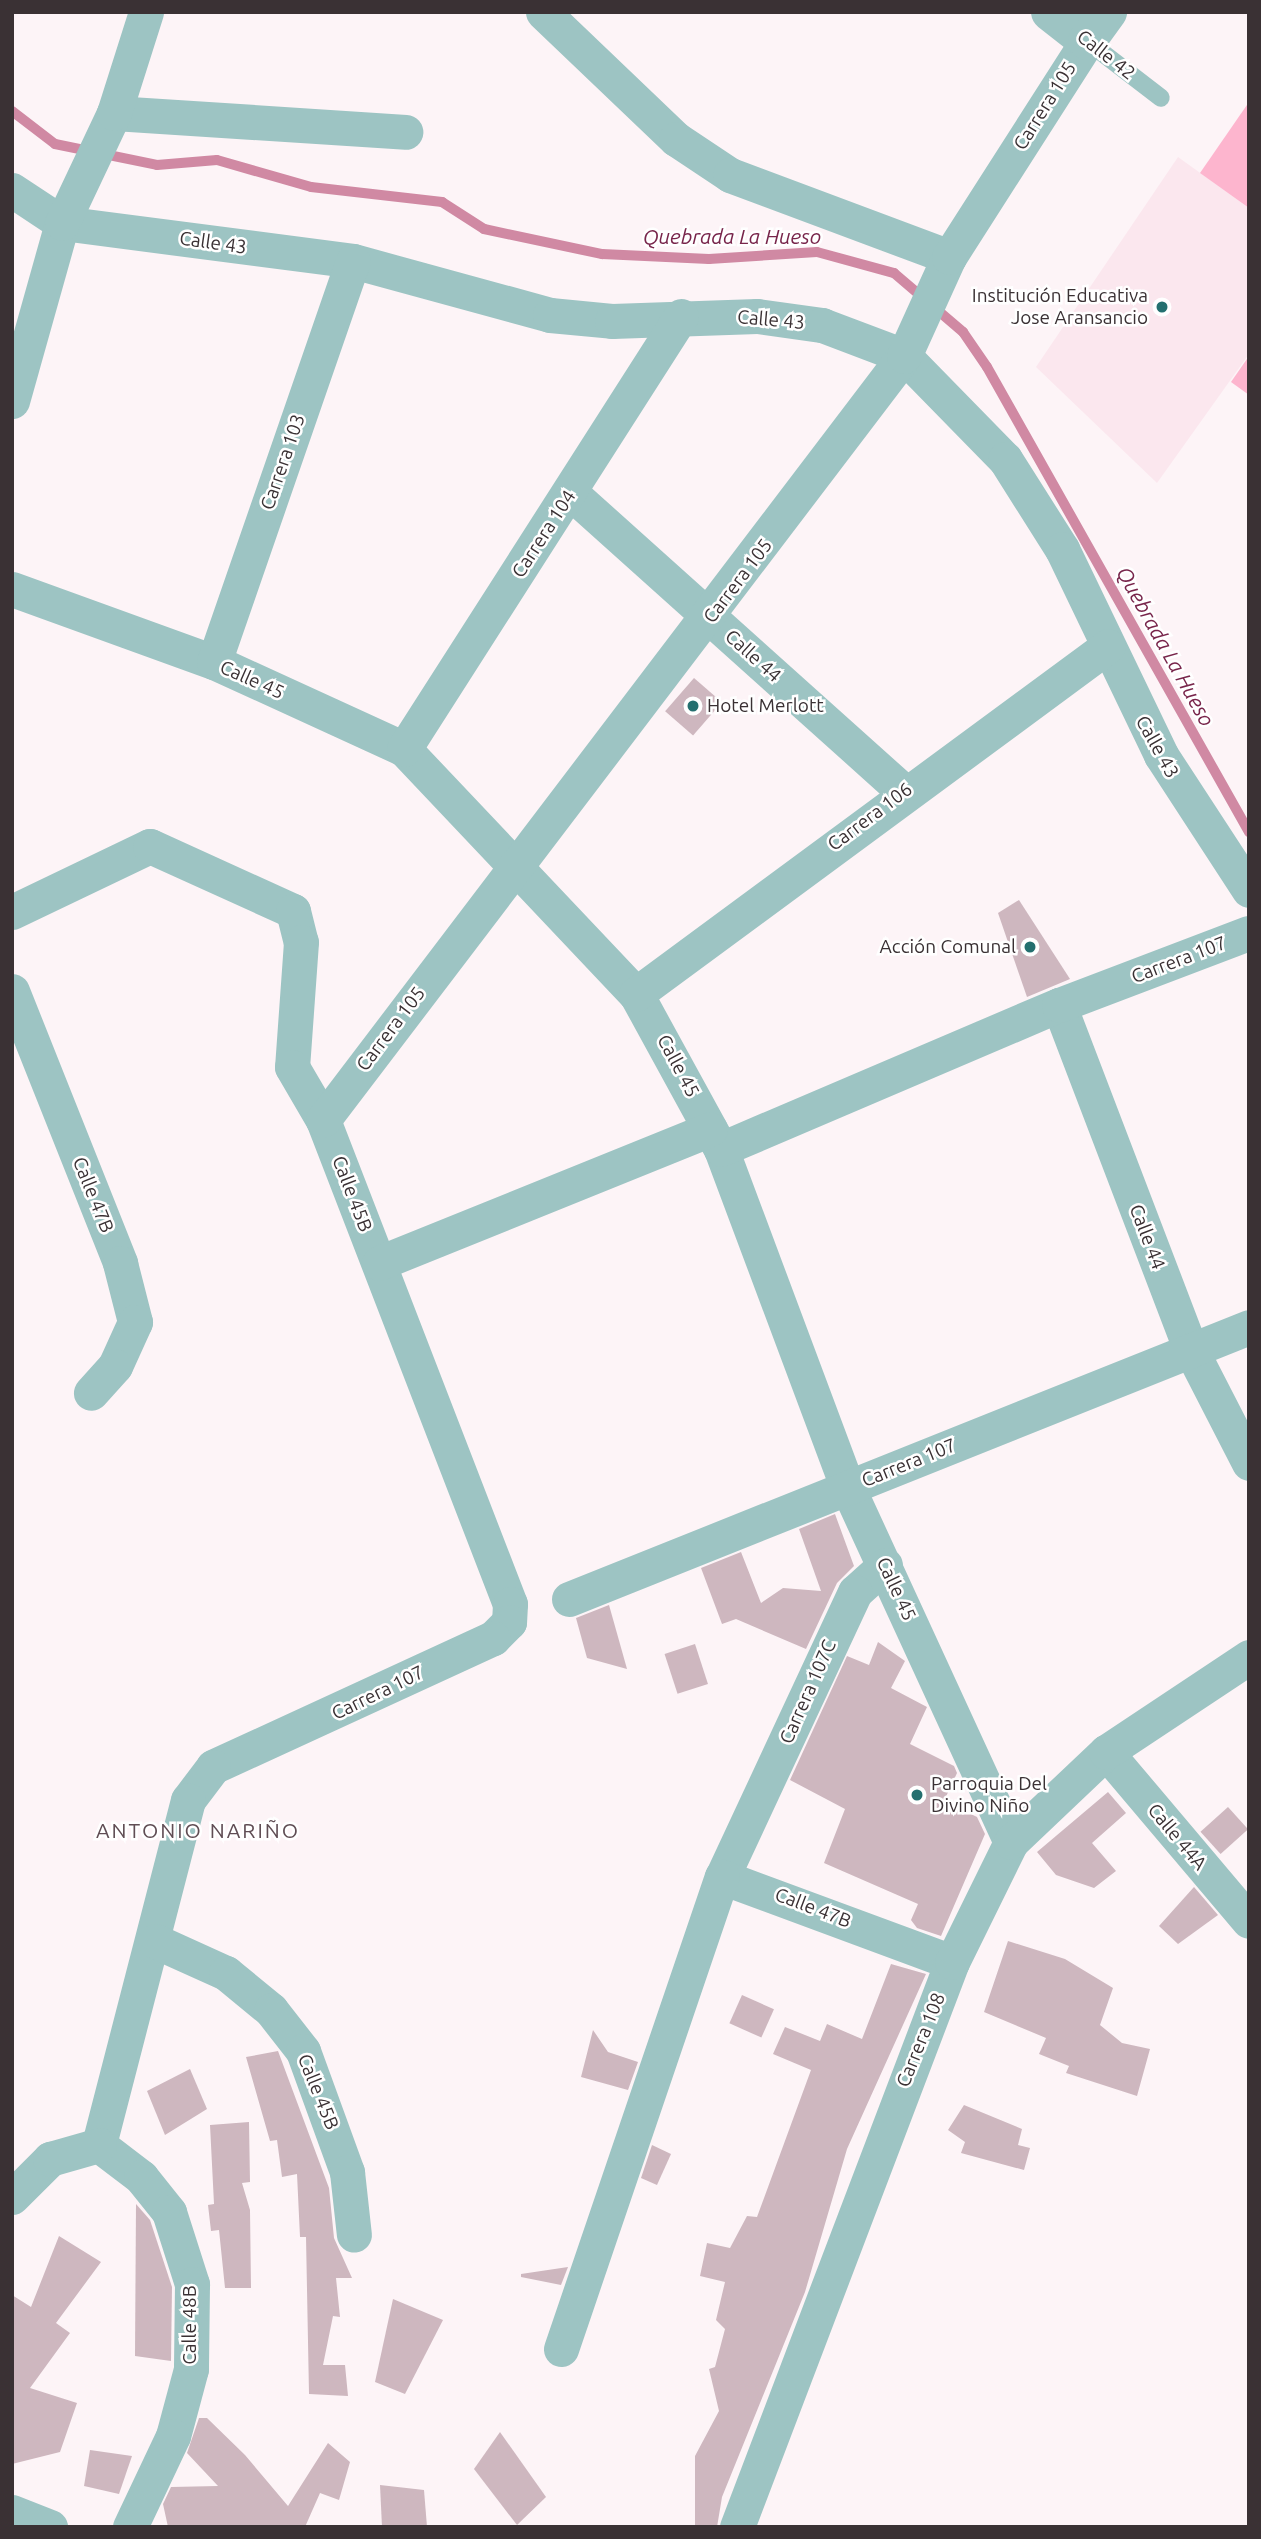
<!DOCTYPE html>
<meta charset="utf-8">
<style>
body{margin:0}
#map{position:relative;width:1261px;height:2539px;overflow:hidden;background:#fdf4f7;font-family:Ubuntu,sans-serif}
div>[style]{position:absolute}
.built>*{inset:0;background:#fbe7ee}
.green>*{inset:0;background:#fdb5ce}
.stream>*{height:10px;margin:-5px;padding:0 5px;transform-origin:5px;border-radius:5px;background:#d089a3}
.building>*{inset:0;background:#ceb7bf;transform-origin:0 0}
.service>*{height:18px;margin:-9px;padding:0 9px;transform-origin:9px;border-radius:9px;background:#9dc4c3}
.minor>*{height:35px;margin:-17.5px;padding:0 17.5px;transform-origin:17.5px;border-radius:17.5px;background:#9dc4c3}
.tertiary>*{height:38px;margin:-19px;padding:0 19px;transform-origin:19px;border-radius:19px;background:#9dc4c3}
.dots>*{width:19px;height:19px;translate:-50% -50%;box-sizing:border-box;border:4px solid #fff;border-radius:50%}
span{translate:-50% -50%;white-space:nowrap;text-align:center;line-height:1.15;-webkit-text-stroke:5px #fff;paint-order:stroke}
.street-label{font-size:19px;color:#3a3134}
.poi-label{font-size:19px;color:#3a3134}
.right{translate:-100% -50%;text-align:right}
.left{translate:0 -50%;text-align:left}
.water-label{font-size:21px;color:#78254b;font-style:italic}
.neighbourhood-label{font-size:21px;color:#604d54;letter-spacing:2px}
.frame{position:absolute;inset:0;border:14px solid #3a3134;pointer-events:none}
</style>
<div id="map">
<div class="built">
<i style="clip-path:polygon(1178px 157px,1249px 208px,1249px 354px,1157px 483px,1036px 367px)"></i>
</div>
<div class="green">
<i style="clip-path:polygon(1249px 102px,1249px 208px,1200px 173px)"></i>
<i style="clip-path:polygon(1249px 356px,1249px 395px,1231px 382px)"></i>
</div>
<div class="stream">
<i style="left:12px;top:111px;width:54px;rotate:37.5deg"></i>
<i style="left:55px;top:144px;width:104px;rotate:11.6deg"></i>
<i style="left:157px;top:165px;width:60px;rotate:-4.8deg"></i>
<i style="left:217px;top:160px;width:98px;rotate:16deg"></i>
<i style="left:311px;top:187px;width:132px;rotate:6.5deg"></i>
<i style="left:442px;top:202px;width:50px;rotate:32.7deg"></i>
<i style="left:484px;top:229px;width:121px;rotate:12deg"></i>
<i style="left:602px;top:254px;width:107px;rotate:2.7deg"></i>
<i style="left:709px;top:259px;width:108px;rotate:-3.7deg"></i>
<i style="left:817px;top:252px;width:80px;rotate:15.3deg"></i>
<i style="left:894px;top:273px;width:91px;rotate:40.5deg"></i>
<i style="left:963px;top:332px;width:42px;rotate:55.6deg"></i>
<i style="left:987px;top:367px;width:534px;rotate:60.6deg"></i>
</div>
<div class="building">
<i style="left:694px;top:678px;width:37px;height:44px;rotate:41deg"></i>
<i style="clip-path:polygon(1019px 900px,1070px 979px,1027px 997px,998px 913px)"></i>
<i style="clip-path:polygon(835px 1514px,854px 1566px,837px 1583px,806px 1649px,736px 1619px,722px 1624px,701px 1568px,741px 1552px,761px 1603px,783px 1588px,821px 1591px,799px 1529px)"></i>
<i style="clip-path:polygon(609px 1605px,627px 1669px,587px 1658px,576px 1618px)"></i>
<i style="clip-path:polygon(878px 1642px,905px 1661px,891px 1688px,927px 1707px,910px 1744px,954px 1766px,957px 1773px,944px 1801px,977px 1817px,985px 1834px,941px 1936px,917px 1928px,911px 1920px,918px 1904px,824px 1863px,845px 1809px,790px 1780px,847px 1656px,869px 1665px)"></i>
<i style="left:695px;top:1644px;width:42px;height:32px;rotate:72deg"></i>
<i style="clip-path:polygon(1108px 1792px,1126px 1813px,1092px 1843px,1116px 1871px,1094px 1888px,1056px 1875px,1037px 1852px)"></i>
<i style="left:1228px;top:1807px;width:30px;height:37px;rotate:48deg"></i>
<i style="clip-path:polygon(1194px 1887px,1218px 1915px,1178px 1944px,1159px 1926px)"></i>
<i style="clip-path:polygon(1008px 1941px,1065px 1959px,1113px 1988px,1100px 2025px,1122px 2043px,1150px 2049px,1137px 2096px,1066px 2073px,1069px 2066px,1039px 2054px,1046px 2038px,984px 2012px)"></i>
<i style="clip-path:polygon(891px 1964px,926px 1974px,847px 2149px,805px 2292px,722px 2497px,717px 2527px,695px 2527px,695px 2456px,719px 2411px,709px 2369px,715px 2367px,725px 2329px,716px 2320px,725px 2282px,700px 2276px,707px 2243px,730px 2248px,747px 2216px,757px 2217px,811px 2070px,773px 2054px,785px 2027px,820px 2041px,827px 2024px,862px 2039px)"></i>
<i style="left:742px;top:1995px;width:35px;height:31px;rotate:24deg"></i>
<i style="clip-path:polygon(593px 2030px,608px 2052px,638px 2062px,628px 2090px,581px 2077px)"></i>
<i style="clip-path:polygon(278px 2051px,329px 2188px,334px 2238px,352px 2278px,336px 2278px,340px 2317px,333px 2316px,323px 2365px,345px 2365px,348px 2396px,309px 2394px,306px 2237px,300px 2237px,297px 2174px,282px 2177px,277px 2140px,270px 2141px,246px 2057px)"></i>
<i style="clip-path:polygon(190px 2069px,207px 2109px,165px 2135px,147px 2091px)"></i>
<i style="clip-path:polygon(964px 2105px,1022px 2129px,1018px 2145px,1030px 2148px,1024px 2170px,961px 2153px,965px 2142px,948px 2130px)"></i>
<i style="clip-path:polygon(249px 2122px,250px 2182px,242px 2183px,250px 2210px,251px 2288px,225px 2288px,219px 2230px,211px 2231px,208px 2205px,214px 2204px,210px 2125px)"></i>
<i style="clip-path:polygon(652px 2145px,671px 2154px,657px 2185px,641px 2178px)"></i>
<i style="clip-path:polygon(136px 2204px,150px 2220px,172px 2287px,171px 2361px,135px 2356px)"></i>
<i style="clip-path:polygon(59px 2236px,101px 2262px,56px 2323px,70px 2333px,30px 2388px,77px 2403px,60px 2452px,12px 2464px,12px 2295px,31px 2307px)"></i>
<i style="clip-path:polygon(568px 2267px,561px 2285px,521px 2277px,521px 2274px)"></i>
<i style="clip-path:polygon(393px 2299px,443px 2320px,405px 2394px,375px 2382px)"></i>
<i style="clip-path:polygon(199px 2418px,207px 2418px,245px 2455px,288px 2506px,328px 2443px,350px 2462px,339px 2500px,320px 2493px,305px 2527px,168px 2527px,163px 2504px,171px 2487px,218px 2486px,187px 2453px)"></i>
<i style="clip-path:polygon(500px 2432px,546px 2497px,517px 2525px,474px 2469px)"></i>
<i style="clip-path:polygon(90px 2450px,132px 2456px,119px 2494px,84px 2486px)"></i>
<i style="clip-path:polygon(380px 2485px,424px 2490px,427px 2527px,382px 2527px)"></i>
</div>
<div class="service">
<i style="left:1087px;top:41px;width:93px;rotate:37.6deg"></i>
</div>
<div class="minor">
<i style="left:543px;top:12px;width:184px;rotate:43.7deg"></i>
<i style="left:676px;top:139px;width:65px;rotate:33.7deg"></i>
<i style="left:730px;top:175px;width:234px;rotate:20.5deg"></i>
<i style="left:114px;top:113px;width:292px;rotate:3.7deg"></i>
<i style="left:12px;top:190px;width:60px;rotate:33.4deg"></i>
<i style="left:62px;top:223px;width:293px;rotate:7.4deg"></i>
<i style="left:353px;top:261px;width:204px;rotate:15.3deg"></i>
<i style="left:550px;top:315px;width:62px;rotate:5.5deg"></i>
<i style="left:612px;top:321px;width:145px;rotate:-2deg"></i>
<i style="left:757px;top:316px;width:66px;rotate:7.9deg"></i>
<i style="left:822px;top:325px;width:88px;rotate:20.7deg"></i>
<i style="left:904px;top:356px;width:144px;rotate:45.6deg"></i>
<i style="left:1005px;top:459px;width:107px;rotate:57.7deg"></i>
<i style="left:1062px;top:549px;width:229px;rotate:64.3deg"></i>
<i style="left:1161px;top:755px;width:161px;rotate:56.9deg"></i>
<i style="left:12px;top:401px;width:185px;rotate:-74.3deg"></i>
<i style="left:62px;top:223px;width:122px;rotate:-64.7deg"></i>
<i style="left:114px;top:113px;width:106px;rotate:-72.4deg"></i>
<i style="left:571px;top:493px;width:446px;rotate:41.9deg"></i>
<i style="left:12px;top:589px;width:215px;rotate:19.9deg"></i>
<i style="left:214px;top:662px;width:209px;rotate:24.6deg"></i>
<i style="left:404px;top:749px;width:337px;rotate:46.6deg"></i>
<i style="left:636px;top:994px;width:177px;rotate:61.3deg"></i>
<i style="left:721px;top:1149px;width:362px;rotate:69.5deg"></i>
<i style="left:848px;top:1488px;width:390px;rotate:65.3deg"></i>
<i style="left:214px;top:662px;width:424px;rotate:-70.9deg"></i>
<i style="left:404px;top:749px;width:514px;rotate:-57.39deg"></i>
<i style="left:12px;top:912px;width:153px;rotate:-25.6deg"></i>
<i style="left:150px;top:846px;width:157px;rotate:24.4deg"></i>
<i style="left:293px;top:911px;width:32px;rotate:76deg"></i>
<i style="left:301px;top:942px;width:125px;rotate:94.1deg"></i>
<i style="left:292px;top:1067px;width:61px;rotate:59.7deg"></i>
<i style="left:323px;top:1120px;width:519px;rotate:68.88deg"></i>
<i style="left:510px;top:1604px;width:18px;rotate:93deg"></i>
<i style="left:509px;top:1622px;width:23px;rotate:135deg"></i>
<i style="left:493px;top:1638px;width:308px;rotate:155.3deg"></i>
<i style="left:213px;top:1767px;width:41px;rotate:127.1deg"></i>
<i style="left:188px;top:1800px;width:356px;rotate:104.5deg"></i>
<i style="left:12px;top:991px;width:293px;rotate:68.3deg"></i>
<i style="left:120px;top:1263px;width:61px;rotate:75.7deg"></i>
<i style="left:135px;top:1322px;width:48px;rotate:114.4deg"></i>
<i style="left:115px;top:1366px;width:36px;rotate:132deg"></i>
<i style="left:636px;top:994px;width:586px;rotate:-36.4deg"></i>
<i style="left:1059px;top:1005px;width:369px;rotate:69.1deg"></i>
<i style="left:1191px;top:1350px;width:127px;rotate:62.8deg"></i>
<i style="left:323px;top:1120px;width:960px;rotate:-52.75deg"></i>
<i style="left:904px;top:356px;width:109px;rotate:-65.6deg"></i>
<i style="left:949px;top:257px;width:256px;rotate:-57.4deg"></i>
<i style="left:721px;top:1149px;width:367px;rotate:-23.1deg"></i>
<i style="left:1059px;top:1005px;width:203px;rotate:-20.8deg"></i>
<i style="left:379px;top:1263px;width:357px;rotate:-22deg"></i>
<i style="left:885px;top:1565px;width:40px;rotate:138deg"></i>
<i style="left:855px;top:1592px;width:315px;rotate:115deg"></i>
<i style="left:722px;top:1877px;width:245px;rotate:20.3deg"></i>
<i style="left:569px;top:1599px;width:732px;rotate:-21.8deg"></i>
<i style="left:1106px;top:1752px;width:221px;rotate:49.8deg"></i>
<i style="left:155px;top:1941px;width:78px;rotate:24.3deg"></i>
<i style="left:226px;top:1973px;width:58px;rotate:39.4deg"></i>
<i style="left:271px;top:2010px;width:52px;rotate:52deg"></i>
<i style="left:303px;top:2051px;width:129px;rotate:70deg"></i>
<i style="left:347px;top:2172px;width:63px;rotate:83.7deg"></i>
<i style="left:99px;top:2145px;width:53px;rotate:37.3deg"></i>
<i style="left:141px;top:2177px;width:45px;rotate:51.3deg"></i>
<i style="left:169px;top:2212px;width:76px;rotate:72.3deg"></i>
<i style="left:192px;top:2284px;width:85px;rotate:90.7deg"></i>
<i style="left:191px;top:2369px;width:69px;rotate:105deg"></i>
<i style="left:173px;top:2436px;width:101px;rotate:115.3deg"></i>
<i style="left:12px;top:2197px;width:54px;rotate:-45deg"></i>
<i style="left:50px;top:2159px;width:51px;rotate:-15.9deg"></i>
<i style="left:561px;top:2349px;width:499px;rotate:-71.2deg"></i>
<i style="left:12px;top:2512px;width:41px;rotate:21.5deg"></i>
<i style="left:737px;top:2527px;width:605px;rotate:-69.17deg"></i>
<i style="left:952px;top:1962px;width:134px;rotate:-63.8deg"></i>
<i style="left:1011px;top:1842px;width:131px;rotate:-43.5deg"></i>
<i style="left:1106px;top:1752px;width:172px;rotate:-33.6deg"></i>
</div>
<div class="tertiary">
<i style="left:1050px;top:12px;width:47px;rotate:38.1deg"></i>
<i style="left:1087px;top:41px;width:36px;rotate:-54deg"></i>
</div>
<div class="dots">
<i style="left:1162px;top:307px;background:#246f6f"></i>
<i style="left:693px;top:706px;background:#246f6f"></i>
<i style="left:1030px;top:947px;background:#246f6f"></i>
<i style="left:917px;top:1795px;background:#246f6f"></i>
</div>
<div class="street-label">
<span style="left:1106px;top:55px;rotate:38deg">Calle 42</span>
<span style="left:1045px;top:106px;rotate:-58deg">Carrera 105</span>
<span style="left:213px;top:243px;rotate:8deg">Calle 43</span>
<span style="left:771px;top:320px;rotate:5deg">Calle 43</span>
<span style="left:283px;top:462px;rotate:-71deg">Carrera 103</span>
<span style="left:544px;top:534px;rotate:-57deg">Carrera 104</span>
<span style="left:738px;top:581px;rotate:-53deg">Carrera 105</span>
<span style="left:753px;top:656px;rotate:42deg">Calle 44</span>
<span style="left:252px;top:680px;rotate:24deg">Calle 45</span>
<span style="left:1157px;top:747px;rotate:61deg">Calle 43</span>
<span style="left:870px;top:817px;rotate:-37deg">Carrera 106</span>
<span style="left:1179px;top:960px;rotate:-21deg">Carrera 107</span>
<span style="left:391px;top:1029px;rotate:-53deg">Carrera 105</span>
<span style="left:678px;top:1066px;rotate:62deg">Calle 45</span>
<span style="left:352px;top:1194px;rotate:69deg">Calle 45B</span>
<span style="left:93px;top:1195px;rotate:68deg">Calle 47B</span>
<span style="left:1147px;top:1237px;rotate:69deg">Calle 44</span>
<span style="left:909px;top:1463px;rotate:-22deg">Carrera 107</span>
<span style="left:896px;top:1589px;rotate:65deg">Calle 45</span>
<span style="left:808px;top:1692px;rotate:-66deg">Carrera 107C</span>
<span style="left:378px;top:1693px;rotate:-26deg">Carrera 107</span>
<span style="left:1177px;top:1837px;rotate:50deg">Calle 44A</span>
<span style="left:813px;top:1908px;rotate:21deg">Calle 47B</span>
<span style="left:921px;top:2040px;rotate:-68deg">Carrera 108</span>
<span style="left:318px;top:2092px;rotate:68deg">Calle 45B</span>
<span style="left:190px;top:2325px;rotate:-90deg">Calle 48B</span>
</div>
<div class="poi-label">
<span class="right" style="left:1148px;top:307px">Institución Educativa<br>Jose Aransancio</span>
<span class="left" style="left:707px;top:706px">Hotel Merlott</span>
<span class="right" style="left:1016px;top:947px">Acción Comunal</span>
<span class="left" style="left:931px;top:1795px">Parroquia Del<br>Divino Niño</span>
</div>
<div class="water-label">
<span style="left:732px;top:236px">Quebrada La Hueso</span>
<span style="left:1166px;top:646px;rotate:61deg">Quebrada La Hueso</span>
</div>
<div class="neighbourhood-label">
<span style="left:198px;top:1830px">ANTONIO NARIÑO</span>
</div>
<div class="frame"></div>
</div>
